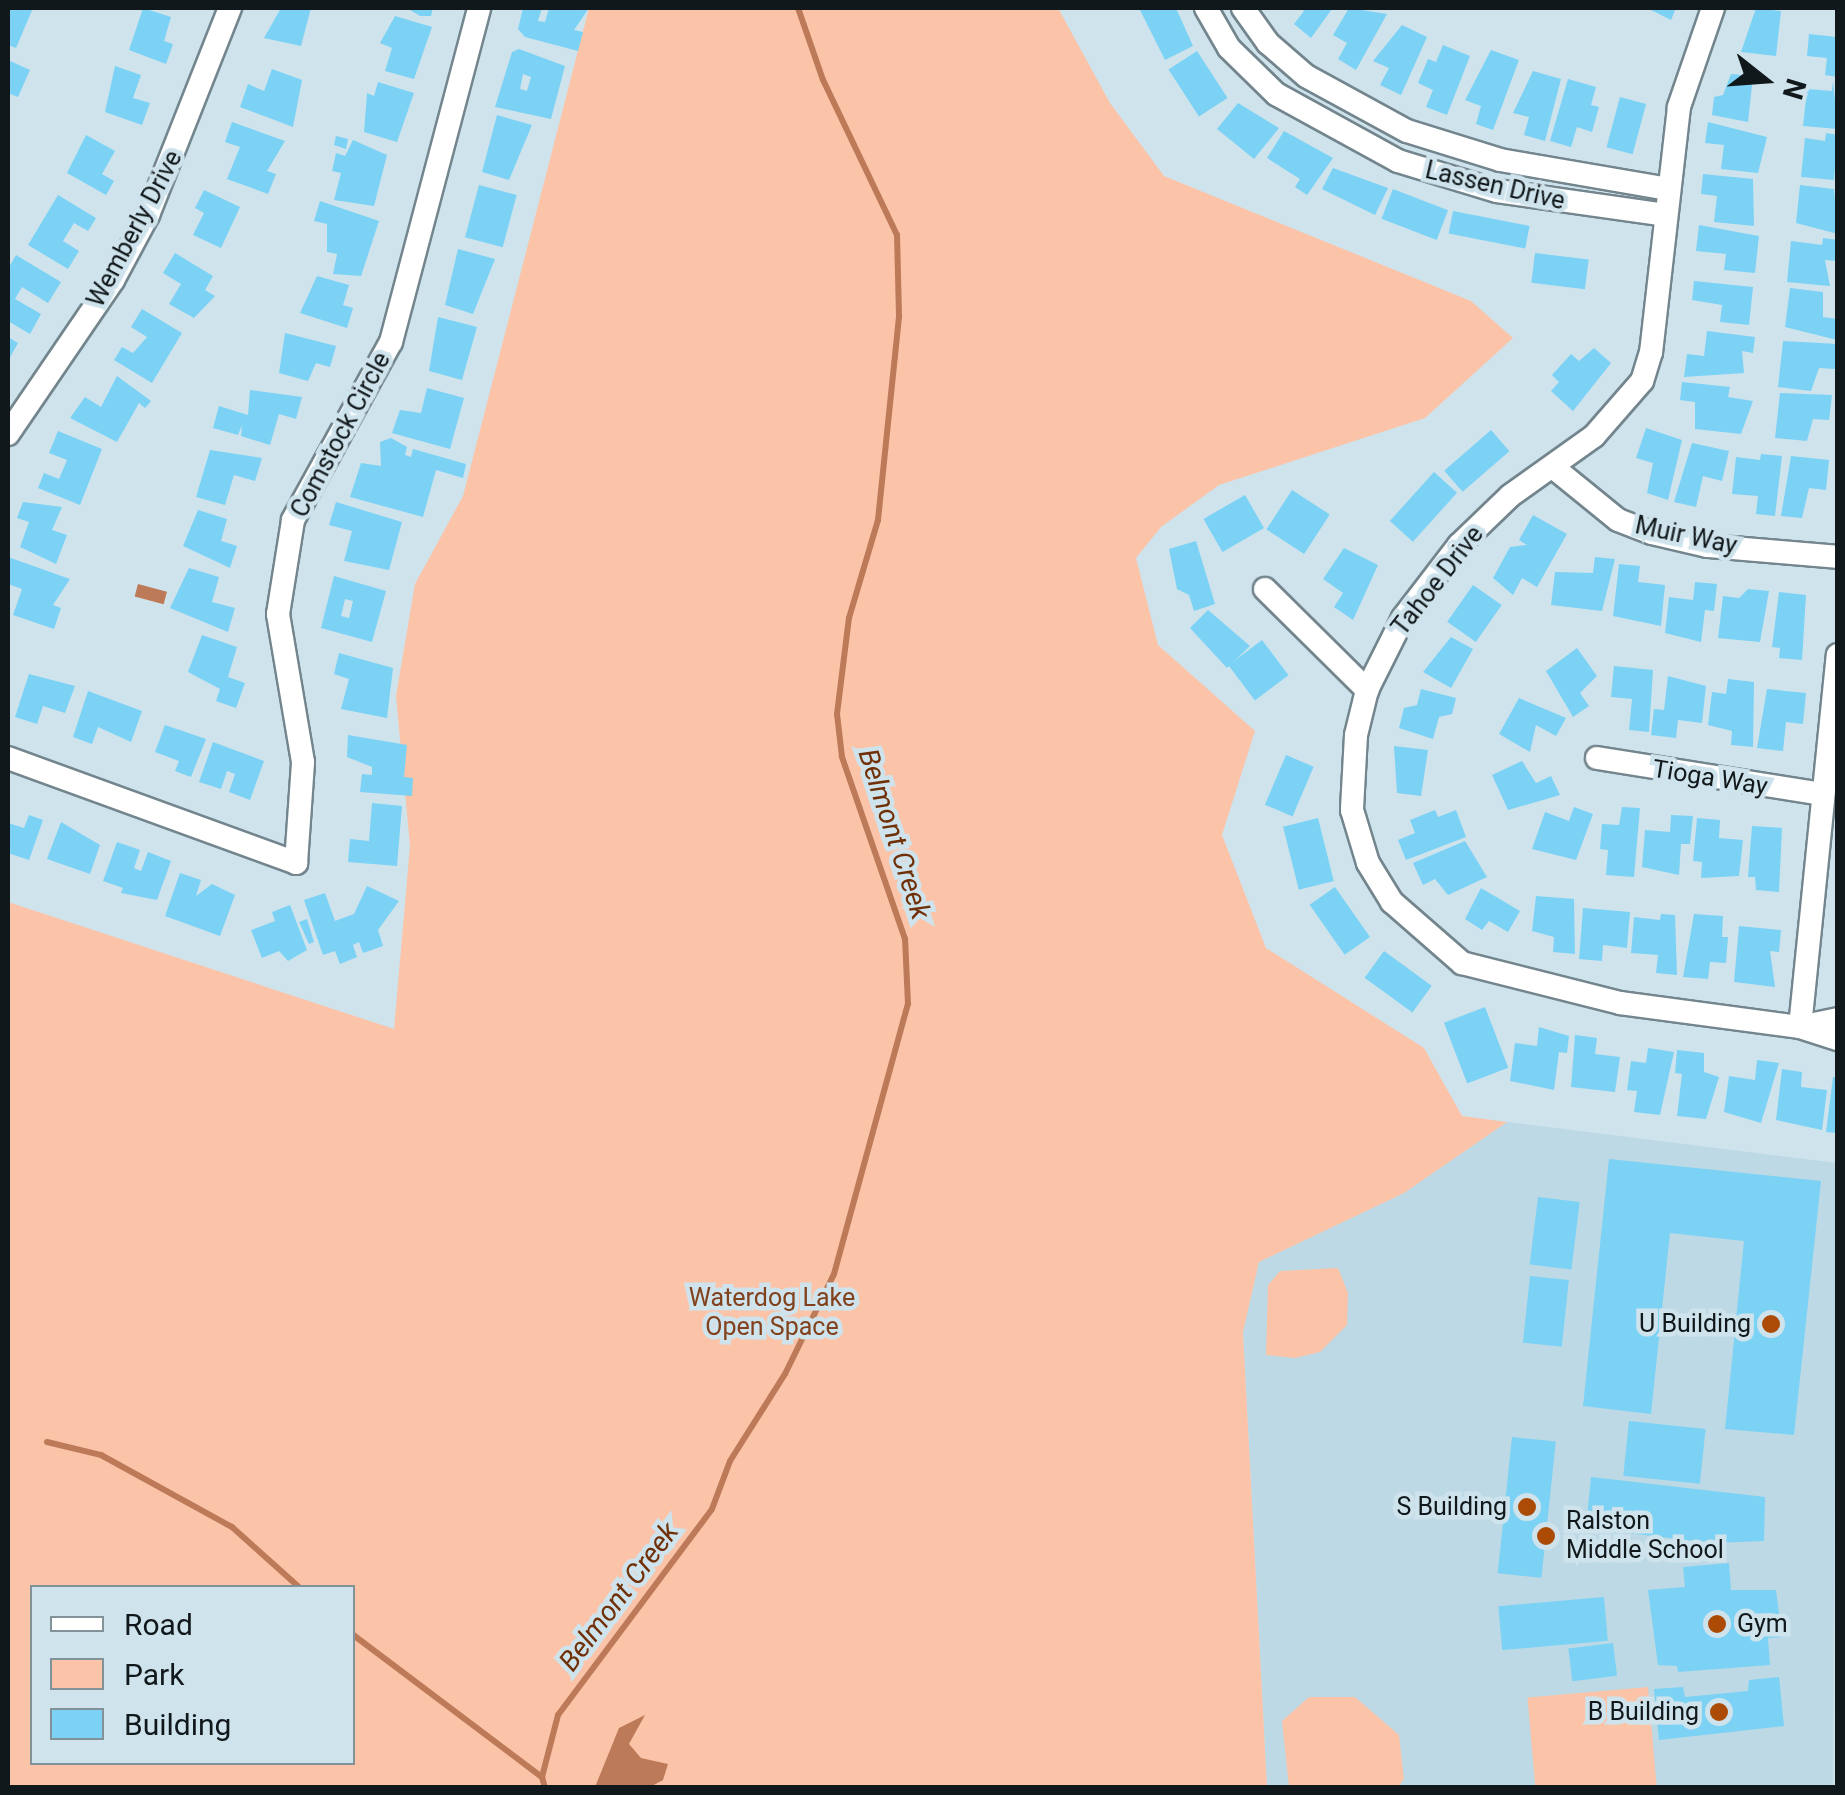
<!DOCTYPE html>
<style>
body{margin:0}
#map{position:relative;width:1845px;height:1795px;overflow:hidden;background:#cfe3ec;font-family:Roboto,sans-serif}
div>[style]{position:absolute}
.built>*{inset:0;background:#bcd9e5}
.green>*{inset:0;background:#fbc4a9;transform-origin:0 0}
.water>*{inset:0;background:#bd7a58;transform-origin:0 0}
.stream>*{height:6px;margin:-3px;padding:0 3px;transform-origin:3px;border-radius:3px;background:#bd7a58}
.building>*{inset:0;background:#7bd2f5;transform-origin:0 0}
.roads{filter:drop-shadow(2px 0 #73858d) drop-shadow(-2px 0 #73858d) drop-shadow(0 2px #73858d) drop-shadow(0 -2px #73858d)}
.minor>*{height:22px;margin:-11px;padding:0 11px;transform-origin:11px;border-radius:11px;background:#fff}
.dots>*{width:28px;height:28px;translate:-50% -50%;box-sizing:border-box;border:5px solid #cfe3ec;border-radius:50%}
span{translate:-50% -50%;white-space:nowrap;text-align:center;line-height:1.15;-webkit-text-stroke:9px #cfe3ec;paint-order:stroke}
.street-label{font-size:25px;color:#11181b}
.park-label{font-size:25px;color:#82411d}
.poi-label{font-size:25px;color:#11181b}
.right{translate:-100% -50%;text-align:right}
.left{translate:0 -50%;text-align:left}
.water-label{font-size:28px;color:#6f3008;font-style:italic}
.frame{position:absolute;inset:0;border:10px solid #11181b;pointer-events:none}
.legend{position:absolute;left:30px;top:1585px;width:325px;height:180px;box-sizing:border-box;background:#cfe3ec;border:2px solid #839298;margin:0;padding:12px 18px;list-style:none;font-size:30px;color:#11181b}
.legend li{display:flex;align-items:center;gap:20px;height:50px}
.legend b{width:50px;border:2px solid #839298}
.north{position:absolute;left:1715px;top:30px;width:100px;height:100px;-webkit-text-stroke:8px #cfe3ec;paint-order:stroke;rotate:107deg;font-size:28px;font-weight:700;line-height:40px;text-align:center;color:#11181b}
.north::after{content:'';display:block;margin:auto;width:35px;height:45px;background:#11181b;clip-path:polygon(50% 0,100% 100%,50% 72%,0 100%)}
</style>
<div id="map">
<div class="built">
<i style="clip-path:polygon(1507px 1122px,1837px 1163px,1833px 1785px,1267px 1787px,1243px 1331px,1259px 1262px,1404px 1193px)"></i>
</div>
<div class="green">
<i style="clip-path:polygon(evenodd,589px 8px,1058px 8px,1110px 103px,1164px 176px,1471px 301px,1513px 338px,1425px 418px,1219px 485px,1161px 527px,1136px 558px,1158px 645px,1255px 731px,1222px 835px,1266px 948px,1424px 1048px,1462px 1116px,1507px 1122px,1404px 1193px,1259px 1262px,1243px 1332px,1267px 1787px,8px 1788px,8px 902px,394px 1029px,410px 846px,396px 696px,415px 584px,463px 496px,589px 8px,32px 1588px,352px 1588px,352px 1762px,32px 1762px,32px 1588px)"></i>
<i style="clip-path:polygon(1338px 1268px,1348px 1293px,1347px 1325px,1320px 1352px,1295px 1358px,1266px 1355px,1268px 1285px,1280px 1271px)"></i>
<i style="left:1648px;top:1687px;width:99px;height:121px;rotate:85deg"></i>
<i style="clip-path:polygon(1309px 1697px,1355px 1697px,1399px 1735px,1404px 1779px,1398px 1787px,1289px 1787px,1282px 1721px)"></i>
</div>
<div class="water">
<i style="left:138px;top:584px;width:30px;height:13px;rotate:15deg"></i>
<i style="clip-path:polygon(645px 1715px,629px 1744px,641px 1758px,668px 1764px,663px 1780px,650px 1787px,595px 1787px,619px 1728px)"></i>
</div>
<div class="stream">
<i style="left:47px;top:1442px;width:56px;rotate:13.5deg"></i>
<i style="left:101px;top:1455px;width:149px;rotate:28.8deg"></i>
<i style="left:232px;top:1527px;width:91px;rotate:41.9deg"></i>
<i style="left:352px;top:1634px;width:238px;rotate:37deg"></i>
<i style="left:545px;top:1788px;width:11px;rotate:-105deg"></i>
<i style="left:542px;top:1777px;width:64px;rotate:-75.5deg"></i>
<i style="left:558px;top:1715px;width:257px;rotate:-53.2deg"></i>
<i style="left:712px;top:1509px;width:51px;rotate:-69.4deg"></i>
<i style="left:730px;top:1461px;width:103px;rotate:-57.7deg"></i>
<i style="left:785px;top:1374px;width:111px;rotate:-63.9deg"></i>
<i style="left:834px;top:1274px;width:280px;rotate:-74.7deg"></i>
<i style="left:908px;top:1004px;width:65px;rotate:-92.6deg"></i>
<i style="left:905px;top:939px;width:193px;rotate:-109.1deg"></i>
<i style="left:842px;top:757px;width:43px;rotate:-96.6deg"></i>
<i style="left:837px;top:714px;width:97px;rotate:-82.9deg"></i>
<i style="left:849px;top:618px;width:102px;rotate:-73.5deg"></i>
<i style="left:878px;top:520px;width:205px;rotate:-84.1deg"></i>
<i style="left:899px;top:316px;width:81px;rotate:-91.4deg"></i>
<i style="left:897px;top:235px;width:172px;rotate:-115.5deg"></i>
<i style="left:823px;top:80px;width:76px;rotate:-109.1deg"></i>
</div>
<div class="building">
<i style="clip-path:polygon(8px 8px,33px 8px,16px 48px,8px 45px)"></i>
<i style="clip-path:polygon(143px 8px,171px 17px,164px 41px,173px 44px,166px 64px,129px 50px)"></i>
<i style="clip-path:polygon(281px 8px,311px 8px,301px 46px,264px 38px)"></i>
<i style="clip-path:polygon(407px 8px,433px 8px,431px 16px,420px 16px)"></i>
<i style="clip-path:polygon(523px 8px,542px 8px,538px 21px,545px 22px,549px 8px,589px 8px,574px 30px,583px 32px,578px 51px,525px 37px,518px 29px)"></i>
<i style="clip-path:polygon(1146px 8px,1176px 8px,1193px 46px,1165px 60px,1140px 10px)"></i>
<i style="clip-path:polygon(1300px 8px,1332px 9px,1311px 38px,1294px 24px,1304px 11px)"></i>
<i style="clip-path:polygon(1349px 8px,1387px 14px,1356px 70px,1338px 59px,1347px 43px,1333px 35px)"></i>
<i style="clip-path:polygon(1647px 8px,1676px 8px,1671px 20px)"></i>
<i style="clip-path:polygon(1756px 8px,1781px 11px,1776px 56px,1741px 52px)"></i>
<i style="clip-path:polygon(395px 16px,432px 27px,414px 79px,385px 71px,392px 48px,380px 43px)"></i>
<i style="clip-path:polygon(1402px 25px,1427px 37px,1401px 95px,1380px 85px,1389px 68px,1373px 61px)"></i>
<i style="clip-path:polygon(1809px 34px,1837px 37px,1838px 77px,1825px 75px,1827px 58px,1807px 56px)"></i>
<i style="clip-path:polygon(1443px 45px,1470px 56px,1447px 115px,1426px 107px,1433px 90px,1418px 83px,1428px 59px,1436px 62px)"></i>
<i style="clip-path:polygon(evenodd,519px 49px,565px 66px,551px 119px,495px 107px,512px 52px,519px 49px,523px 74px,531px 77px,527px 91px,520px 89px,523px 74px)"></i>
<i style="clip-path:polygon(1491px 50px,1519px 60px,1493px 130px,1476px 124px,1481px 106px,1465px 100px)"></i>
<i style="left:1197px;top:51px;width:56px;height:34px;rotate:57deg"></i>
<i style="clip-path:polygon(8px 60px,30px 70px,18px 97px,8px 93px)"></i>
<i style="clip-path:polygon(115px 66px,141px 75px,133px 98px,150px 103px,142px 125px,105px 112px)"></i>
<i style="clip-path:polygon(272px 69px,302px 80px,293px 127px,240px 107px,248px 84px,264px 91px)"></i>
<i style="clip-path:polygon(1533px 71px,1561px 79px,1545px 141px,1524px 135px,1529px 117px,1513px 113px)"></i>
<i style="clip-path:polygon(1731px 74px,1753px 76px,1748px 122px,1712px 115px,1714px 97px,1723px 95px)"></i>
<i style="clip-path:polygon(1568px 79px,1596px 87px,1591px 105px,1599px 107px,1592px 132px,1577px 127px,1571px 147px,1550px 141px)"></i>
<i style="clip-path:polygon(1833px 81px,1838px 129px,1803px 126px,1807px 89px,1832px 91px)"></i>
<i style="clip-path:polygon(378px 82px,414px 93px,397px 142px,364px 132px,367px 93px,374px 96px)"></i>
<i style="left:1620px;top:97px;width:27px;height:52px;rotate:15deg"></i>
<i style="clip-path:polygon(1238px 103px,1279px 128px,1254px 159px,1217px 129px)"></i>
<i style="clip-path:polygon(497px 115px,532px 125px,509px 180px,482px 172px)"></i>
<i style="clip-path:polygon(232px 122px,285px 141px,267px 171px,276px 174px,268px 194px,227px 179px,240px 147px,225px 142px)"></i>
<i style="clip-path:polygon(1708px 122px,1767px 137px,1758px 173px,1721px 169px,1724px 145px,1705px 143px)"></i>
<i style="clip-path:polygon(1284px 131px,1333px 158px,1307px 195px,1295px 187px,1300px 179px,1267px 158px)"></i>
<i style="clip-path:polygon(1826px 133px,1838px 135px,1834px 180px,1801px 177px,1805px 138px,1825px 141px)"></i>
<i style="clip-path:polygon(86px 135px,115px 151px,102px 174px,114px 181px,106px 195px,67px 173px)"></i>
<i style="clip-path:polygon(336px 136px,348px 139px,346px 149px,334px 145px)"></i>
<i style="clip-path:polygon(353px 140px,387px 155px,374px 206px,334px 200px,341px 173px,332px 171px,336px 153px,345px 156px)"></i>
<i style="clip-path:polygon(1333px 168px,1388px 188px,1375px 215px,1322px 189px)"></i>
<i style="clip-path:polygon(1703px 174px,1753px 179px,1754px 226px,1714px 222px,1717px 196px,1701px 194px)"></i>
<i style="left:479px;top:185px;width:39px;height:54px;rotate:15deg"></i>
<i style="clip-path:polygon(1800px 185px,1834px 189px,1838px 234px,1796px 223px)"></i>
<i style="left:1393px;top:189px;width:59px;height:32px;rotate:21deg"></i>
<i style="clip-path:polygon(204px 190px,240px 207px,221px 248px,193px 235px,204px 213px,195px 208px)"></i>
<i style="clip-path:polygon(58px 195px,96px 218px,88px 231px,74px 223px,63px 241px,79px 251px,68px 269px,28px 245px)"></i>
<i style="clip-path:polygon(320px 201px,379px 221px,361px 276px,333px 274px,337px 254px,327px 252px,327px 224px,314px 221px)"></i>
<i style="left:1453px;top:211px;width:78px;height:23px;rotate:11deg"></i>
<i style="clip-path:polygon(1699px 225px,1759px 236px,1755px 273px,1724px 270px,1726px 254px,1696px 251px)"></i>
<i style="clip-path:polygon(1823px 238px,1838px 240px,1838px 261px,1825px 260px,1830px 286px,1787px 282px,1791px 241px,1822px 245px)"></i>
<i style="clip-path:polygon(458px 249px,495px 259px,473px 314px,445px 305px)"></i>
<i style="clip-path:polygon(175px 253px,213px 276px,205px 290px,215px 296px,194px 318px,169px 304px,181px 284px,163px 273px)"></i>
<i style="left:1535px;top:253px;width:54px;height:30px;rotate:7deg"></i>
<i style="clip-path:polygon(16px 255px,61px 282px,48px 303px,22px 287px,15px 299px,41px 314px,30px 334px,8px 321px,8px 269px)"></i>
<i style="clip-path:polygon(317px 276px,349px 285px,343px 305px,353px 308px,347px 328px,300px 313px)"></i>
<i style="clip-path:polygon(1694px 281px,1753px 287px,1749px 325px,1720px 322px,1722px 305px,1692px 300px)"></i>
<i style="clip-path:polygon(1790px 288px,1823px 292px,1823px 317px,1838px 319px,1837px 340px,1785px 327px)"></i>
<i style="clip-path:polygon(142px 309px,182px 333px,152px 383px,114px 360px,122px 347px,133px 353px,147px 337px,131px 327px)"></i>
<i style="clip-path:polygon(438px 317px,477px 327px,462px 380px,429px 371px)"></i>
<i style="clip-path:polygon(1707px 331px,1755px 337px,1753px 353px,1742px 351px,1744px 373px,1684px 377px,1687px 354px,1704px 356px)"></i>
<i style="clip-path:polygon(285px 333px,336px 346px,330px 367px,316px 363px,308px 381px,279px 373px)"></i>
<i style="clip-path:polygon(8px 337px,18px 343px,8px 361px)"></i>
<i style="clip-path:polygon(1783px 341px,1838px 344px,1835px 369px,1819px 368px,1811px 391px,1778px 387px)"></i>
<i style="clip-path:polygon(1594px 348px,1611px 363px,1573px 411px,1551px 391px,1559px 382px,1552px 375px,1571px 354px,1579px 361px)"></i>
<i style="clip-path:polygon(117px 376px,151px 401px,145px 408px,139px 403px,117px 442px,70px 418px,85px 397px,101px 407px)"></i>
<i style="clip-path:polygon(1682px 382px,1730px 387px,1728px 397px,1753px 401px,1741px 434px,1695px 429px,1695px 402px,1680px 400px)"></i>
<i style="clip-path:polygon(427px 388px,464px 398px,450px 449px,392px 433px,400px 410px,421px 413px)"></i>
<i style="clip-path:polygon(250px 390px,302px 397px,296px 419px,279px 414px,270px 445px,241px 436px,242px 425px,238px 435px,213px 428px,219px 406px,248px 415px)"></i>
<i style="clip-path:polygon(1780px 393px,1832px 395px,1829px 420px,1813px 419px,1807px 441px,1775px 438px)"></i>
<i style="clip-path:polygon(1646px 428px,1682px 440px,1668px 500px,1647px 493px,1653px 463px,1636px 458px)"></i>
<i style="left:1491px;top:430px;width:28px;height:62px;rotate:49deg"></i>
<i style="clip-path:polygon(58px 431px,102px 449px,80px 505px,38px 488px,44px 473px,59px 479px,67px 460px,49px 453px)"></i>
<i style="clip-path:polygon(391px 438px,407px 447px,405px 455px,411px 457px,413px 449px,466px 464px,463px 478px,436px 470px,423px 517px,350px 497px,361px 463px,381px 466px,380px 442px)"></i>
<i style="clip-path:polygon(1692px 443px,1729px 451px,1722px 481px,1703px 476px,1696px 507px,1674px 502px)"></i>
<i style="clip-path:polygon(210px 450px,262px 458px,255px 481px,234px 475px,225px 505px,196px 497px)"></i>
<i style="clip-path:polygon(1761px 454px,1782px 456px,1775px 516px,1756px 514px,1758px 496px,1732px 494px,1736px 457px,1760px 460px)"></i>
<i style="clip-path:polygon(1791px 456px,1829px 460px,1826px 490px,1809px 488px,1802px 518px,1781px 516px)"></i>
<i style="left:1434px;top:472px;width:31px;height:66px;rotate:42deg"></i>
<i style="left:1292px;top:490px;width:45px;height:47px;rotate:33deg"></i>
<i style="left:1245px;top:495px;width:38px;height:48px;rotate:60deg"></i>
<i style="clip-path:polygon(23px 502px,62px 507px,52px 530px,67px 535px,56px 564px,20px 547px,29px 522px,17px 518px)"></i>
<i style="clip-path:polygon(336px 502px,402px 522px,389px 570px,344px 561px,352px 531px,329px 525px)"></i>
<i style="clip-path:polygon(198px 510px,227px 519px,221px 541px,237px 546px,230px 568px,183px 546px)"></i>
<i style="clip-path:polygon(1533px 515px,1567px 534px,1537px 587px,1522px 578px,1513px 595px,1493px 578px,1510px 547px,1527px 545px,1519px 540px)"></i>
<i style="clip-path:polygon(1196px 541px,1215px 604px,1194px 611px,1189px 595px,1177px 589px,1169px 549px)"></i>
<i style="clip-path:polygon(1344px 548px,1378px 565px,1353px 620px,1334px 607px,1343px 593px,1323px 579px)"></i>
<i style="clip-path:polygon(8px 557px,70px 579px,53px 605px,61px 608px,54px 629px,13px 615px,22px 589px,8px 584px)"></i>
<i style="clip-path:polygon(1595px 557px,1615px 559px,1602px 611px,1551px 605px,1555px 572px,1593px 573px)"></i>
<i style="clip-path:polygon(1619px 564px,1640px 566px,1638px 582px,1665px 585px,1661px 626px,1613px 616px)"></i>
<i style="clip-path:polygon(189px 568px,219px 577px,212px 602px,235px 608px,228px 632px,170px 608px)"></i>
<i style="clip-path:polygon(evenodd,334px 576px,386px 591px,372px 642px,321px 628px,334px 576px,345px 599px,353px 601px,349px 618px,341px 616px,345px 599px)"></i>
<i style="clip-path:polygon(1695px 582px,1717px 584px,1714px 611px,1705px 610px,1701px 642px,1665px 633px,1669px 597px,1693px 600px)"></i>
<i style="left:1473px;top:585px;width:35px;height:45px;rotate:35deg"></i>
<i style="clip-path:polygon(1748px 589px,1769px 591px,1760px 642px,1718px 638px,1723px 596px,1739px 598px)"></i>
<i style="clip-path:polygon(1779px 592px,1806px 595px,1802px 660px,1779px 658px,1780px 648px,1772px 647px)"></i>
<i style="clip-path:polygon(1208px 610px,1250px 646px,1227px 668px,1190px 628px)"></i>
<i style="clip-path:polygon(202px 635px,237px 647px,228px 677px,245px 683px,236px 708px,216px 701px,220px 689px,188px 672px)"></i>
<i style="clip-path:polygon(1451px 637px,1473px 649px,1451px 688px,1423px 672px)"></i>
<i style="left:1262px;top:640px;width:44px;height:42px;rotate:53deg"></i>
<i style="clip-path:polygon(1577px 648px,1597px 676px,1580px 693px,1589px 706px,1573px 717px,1546px 671px)"></i>
<i style="clip-path:polygon(339px 653px,393px 668px,387px 718px,341px 709px,349px 679px,334px 674px)"></i>
<i style="clip-path:polygon(1614px 666px,1653px 670px,1649px 732px,1629px 730px,1632px 699px,1611px 697px)"></i>
<i style="clip-path:polygon(29px 674px,75px 686px,65px 713px,43px 706px,37px 724px,15px 717px)"></i>
<i style="clip-path:polygon(1668px 676px,1706px 686px,1702px 723px,1678px 720px,1676px 738px,1651px 735px,1654px 709px,1664px 710px)"></i>
<i style="clip-path:polygon(1728px 679px,1754px 682px,1753px 747px,1731px 745px,1732px 731px,1708px 725px,1712px 692px,1726px 694px)"></i>
<i style="clip-path:polygon(1421px 689px,1456px 698px,1452px 714px,1439px 717px,1433px 739px,1399px 728px,1404px 708px,1417px 705px)"></i>
<i style="clip-path:polygon(1767px 689px,1806px 693px,1803px 724px,1786px 722px,1783px 751px,1757px 748px)"></i>
<i style="clip-path:polygon(88px 691px,142px 711px,131px 742px,98px 727px,92px 744px,73px 737px)"></i>
<i style="clip-path:polygon(1519px 698px,1566px 718px,1556px 736px,1536px 725px,1530px 752px,1499px 734px)"></i>
<i style="clip-path:polygon(165px 725px,206px 739px,191px 777px,175px 771px,179px 761px,155px 752px)"></i>
<i style="clip-path:polygon(348px 735px,407px 745px,404px 777px,413px 778px,412px 796px,360px 792px,362px 774px,372px 775px,372px 767px,347px 757px)"></i>
<i style="clip-path:polygon(213px 742px,264px 761px,250px 800px,229px 792px,235px 774px,227px 771px,221px 789px,199px 782px)"></i>
<i style="clip-path:polygon(1394px 746px,1428px 750px,1421px 796px,1397px 793px)"></i>
<i style="left:1286px;top:755px;width:30px;height:54px;rotate:23deg"></i>
<i style="clip-path:polygon(1522px 761px,1536px 783px,1551px 776px,1560px 795px,1508px 810px,1492px 775px)"></i>
<i style="clip-path:polygon(372px 803px,402px 806px,397px 866px,348px 862px,350px 839px,369px 841px)"></i>
<i style="clip-path:polygon(1574px 807px,1593px 814px,1576px 860px,1532px 849px,1545px 812px,1569px 821px)"></i>
<i style="clip-path:polygon(1622px 807px,1640px 808px,1634px 877px,1606px 875px,1608px 850px,1600px 849px,1602px 824px,1619px 825px)"></i>
<i style="clip-path:polygon(1435px 810px,1438px 817px,1456px 810px,1466px 837px,1406px 860px,1398px 840px,1415px 833px,1410px 820px)"></i>
<i style="clip-path:polygon(29px 815px,43px 820px,29px 860px,8px 853px,8px 823px,24px 828px)"></i>
<i style="clip-path:polygon(1671px 815px,1693px 816px,1690px 844px,1681px 844px,1679px 875px,1642px 867px,1645px 830px,1670px 832px)"></i>
<i style="left:1318px;top:818px;width:65px;height:36px;rotate:76deg"></i>
<i style="clip-path:polygon(1697px 818px,1720px 820px,1719px 838px,1743px 840px,1739px 876px,1701px 878px,1702px 862px,1693px 861px)"></i>
<i style="clip-path:polygon(61px 822px,100px 845px,90px 874px,47px 859px)"></i>
<i style="clip-path:polygon(1752px 826px,1782px 828px,1779px 892px,1756px 890px,1755px 877px,1748px 877px)"></i>
<i style="clip-path:polygon(1465px 841px,1487px 877px,1448px 895px,1435px 879px,1423px 885px,1413px 863px)"></i>
<i style="clip-path:polygon(117px 842px,140px 850px,134px 868px,141px 871px,148px 852px,171px 861px,157px 900px,121px 893px,123px 888px,103px 881px)"></i>
<i style="clip-path:polygon(180px 873px,201px 880px,196px 896px,212px 884px,235px 895px,220px 936px,165px 916px)"></i>
<i style="clip-path:polygon(367px 886px,399px 901px,378px 930px,383px 946px,363px 953px,359px 942px,353px 945px,357px 957px,340px 964px,335px 951px,323px 955px,304px 900px,325px 893px,335px 921px,354px 914px)"></i>
<i style="left:1335px;top:887px;width:61px;height:31px;rotate:55deg"></i>
<i style="clip-path:polygon(1481px 888px,1520px 911px,1508px 932px,1489px 921px,1482px 930px,1465px 919px)"></i>
<i style="clip-path:polygon(1536px 896px,1574px 899px,1575px 954px,1553px 952px,1554px 937px,1532px 931px)"></i>
<i style="clip-path:polygon(290px 905px,307px 950px,288px 961px,279px 951px,262px 958px,251px 930px,275px 921px,272px 912px)"></i>
<i style="clip-path:polygon(1583px 908px,1630px 912px,1627px 948px,1603px 945px,1602px 961px,1579px 959px)"></i>
<i style="clip-path:polygon(1661px 914px,1675px 915px,1677px 975px,1656px 973px,1658px 955px,1631px 953px,1634px 917px,1660px 920px)"></i>
<i style="clip-path:polygon(1694px 914px,1723px 916px,1722px 937px,1728px 937px,1726px 963px,1710px 962px,1708px 979px,1683px 977px)"></i>
<i style="clip-path:polygon(307px 919px,314px 942px,309px 944px,299px 922px)"></i>
<i style="clip-path:polygon(1739px 926px,1781px 930px,1779px 952px,1770px 951px,1775px 987px,1734px 982px)"></i>
<i style="left:1384px;top:951px;width:59px;height:33px;rotate:36deg"></i>
<i style="left:1485px;top:1007px;width:65px;height:44px;rotate:69deg"></i>
<i style="clip-path:polygon(1539px 1027px,1569px 1036px,1567px 1053px,1559px 1052px,1554px 1090px,1510px 1081px,1515px 1043px,1537px 1046px)"></i>
<i style="clip-path:polygon(1575px 1035px,1597px 1038px,1595px 1054px,1620px 1057px,1615px 1092px,1571px 1087px)"></i>
<i style="clip-path:polygon(1648px 1048px,1674px 1052px,1660px 1115px,1634px 1112px,1637px 1091px,1627px 1090px,1631px 1061px,1646px 1063px)"></i>
<i style="clip-path:polygon(1677px 1050px,1704px 1053px,1704px 1072px,1719px 1077px,1706px 1119px,1677px 1116px,1682px 1074px,1675px 1073px)"></i>
<i style="clip-path:polygon(1757px 1060px,1779px 1063px,1761px 1123px,1724px 1112px,1729px 1076px,1755px 1080px)"></i>
<i style="clip-path:polygon(1782px 1069px,1802px 1072px,1801px 1087px,1827px 1090px,1822px 1130px,1776px 1120px)"></i>
<i style="clip-path:polygon(1833px 1077px,1838px 1077px,1838px 1133px,1826px 1132px)"></i>
<i style="clip-path:polygon(1609px 1159px,1821px 1181px,1794px 1435px,1725px 1429px,1744px 1241px,1670px 1233px,1651px 1414px,1583px 1406px)"></i>
<i style="left:1538px;top:1197px;width:42px;height:68px;rotate:7deg"></i>
<i style="left:1530px;top:1276px;width:39px;height:67px;rotate:6deg"></i>
<i style="left:1629px;top:1421px;width:77px;height:55px;rotate:6deg"></i>
<i style="left:1512px;top:1437px;width:44px;height:137px;rotate:6deg"></i>
<i style="clip-path:polygon(1591px 1477px,1765px 1497px,1764px 1541px,1711px 1543px,1586px 1528px)"></i>
<i style="clip-path:polygon(1729px 1563px,1731px 1590px,1776px 1590px,1782px 1637px,1768px 1638px,1770px 1665px,1678px 1672px,1677px 1666px,1658px 1665px,1648px 1590px,1685px 1587px,1683px 1567px)"></i>
<i style="left:1604px;top:1597px;width:44px;height:106px;rotate:85deg"></i>
<i style="left:1613px;top:1643px;width:33px;height:45px;rotate:83deg"></i>
<i style="clip-path:polygon(1779px 1677px,1784px 1726px,1659px 1740px,1654px 1689px,1683px 1687px,1685px 1697px,1748px 1691px,1749px 1680px)"></i>
</div>
<div class="roads">
<div class="minor">
<i style="left:1206px;top:8px;width:46px;rotate:60.1deg"></i>
<i style="left:1229px;top:48px;width:66px;rotate:44.4deg"></i>
<i style="left:1276px;top:94px;width:139px;rotate:28.8deg"></i>
<i style="left:1398px;top:161px;width:103px;rotate:16.9deg"></i>
<i style="left:1497px;top:191px;width:170px;rotate:8.1deg"></i>
<i style="left:1243px;top:8px;width:43px;rotate:54.5deg"></i>
<i style="left:1268px;top:43px;width:50px;rotate:41deg"></i>
<i style="left:1306px;top:76px;width:115px;rotate:28.6deg"></i>
<i style="left:1407px;top:131px;width:97px;rotate:17.3deg"></i>
<i style="left:1500px;top:160px;width:170px;rotate:9.8deg"></i>
<i style="left:1713px;top:8px;width:105px;rotate:109deg"></i>
<i style="left:1679px;top:107px;width:247px;rotate:96.5deg"></i>
<i style="left:1651px;top:352px;width:30px;rotate:107deg"></i>
<i style="left:1642px;top:381px;width:73px;rotate:131.1deg"></i>
<i style="left:1594px;top:436px;width:103px;rotate:144.5deg"></i>
<i style="left:1510px;top:496px;width:71px;rotate:136.1deg"></i>
<i style="left:1459px;top:545px;width:92px;rotate:127.5deg"></i>
<i style="left:1403px;top:618px;width:80px;rotate:116.6deg"></i>
<i style="left:1367px;top:690px;width:46px;rotate:103.7deg"></i>
<i style="left:1356px;top:735px;width:75px;rotate:93.1deg"></i>
<i style="left:1352px;top:810px;width:55px;rotate:73.2deg"></i>
<i style="left:1368px;top:863px;width:46px;rotate:58.4deg"></i>
<i style="left:1392px;top:902px;width:93px;rotate:41.1deg"></i>
<i style="left:1462px;top:963px;width:163px;rotate:14.2deg"></i>
<i style="left:1620px;top:1003px;width:182px;rotate:7.6deg"></i>
<i style="left:1800px;top:1027px;width:40px;rotate:18deg"></i>
<i style="left:8px;top:434px;width:186px;rotate:-55.7deg"></i>
<i style="left:113px;top:280px;width:74px;rotate:-61.7deg"></i>
<i style="left:148px;top:215px;width:223px;rotate:-68.4deg"></i>
<i style="left:1554px;top:468px;width:82px;rotate:39.1deg"></i>
<i style="left:1618px;top:520px;width:36px;rotate:21deg"></i>
<i style="left:1652px;top:533px;width:57px;rotate:13.1deg"></i>
<i style="left:1708px;top:546px;width:130px;rotate:4.8deg"></i>
<i style="left:1265px;top:589px;width:144px;rotate:44.7deg"></i>
<i style="left:8px;top:758px;width:307px;rotate:20deg"></i>
<i style="left:296px;top:863px;width:101px;rotate:-86deg"></i>
<i style="left:303px;top:762px;width:150px;rotate:-99.6deg"></i>
<i style="left:278px;top:614px;width:95px;rotate:-80.9deg"></i>
<i style="left:293px;top:520px;width:203px;rotate:-61.2deg"></i>
<i style="left:391px;top:342px;width:345px;rotate:-75.2deg"></i>
<i style="left:1597px;top:758px;width:229px;rotate:9.1deg"></i>
<i style="left:1800px;top:1027px;width:374px;rotate:-84.2deg"></i>
<i style="left:1800px;top:1027px;width:39px;rotate:-12deg"></i>
</div>
</div>
<div class="dots">
<i style="left:1771px;top:1324px;background:#ab4b05"></i>
<i style="left:1527px;top:1507px;background:#ab4b05"></i>
<i style="left:1546px;top:1536px;background:#ab4b05"></i>
<i style="left:1717px;top:1624px;background:#ab4b05"></i>
<i style="left:1719px;top:1712px;background:#ab4b05"></i>
</div>
<div class="street-label">
<span style="left:1495px;top:186px;rotate:13deg">Lassen Drive</span>
<span style="left:135px;top:229px;rotate:-62deg">Wemberly Drive</span>
<span style="left:341px;top:435px;rotate:-62deg">Comstock Circle</span>
<span style="left:1686px;top:536px;rotate:12deg">Muir Way</span>
<span style="left:1438px;top:581px;rotate:-52deg">Tahoe Drive</span>
<span style="left:1710px;top:778px;rotate:9deg">Tioga Way</span>
</div>
<div class="park-label">
<span style="left:772px;top:1313px">Waterdog Lake<br>Open Space</span>
</div>
<div class="poi-label">
<span class="right" style="left:1751px;top:1324px">U Building</span>
<span class="right" style="left:1507px;top:1507px">S Building</span>
<span class="left" style="left:1566px;top:1536px">Ralston<br>Middle School</span>
<span class="left" style="left:1737px;top:1624px">Gym</span>
<span class="right" style="left:1699px;top:1712px">B Building</span>
</div>
<div class="water-label">
<span style="left:894px;top:834px;rotate:72deg">Belmont Creek</span>
<span style="left:619px;top:1597px;rotate:-53deg">Belmont Creek</span>
</div>
<div class="frame"></div>
<ul class="legend">
<li><b style="height:12px;background:#fff"></b>Road</li>
<li><b style="height:28px;background:#fbc4a9"></b>Park</li>
<li><b style="height:28px;background:#7bd2f5"></b>Building</li>
</ul>
<div class="north">N</div>
</div>
